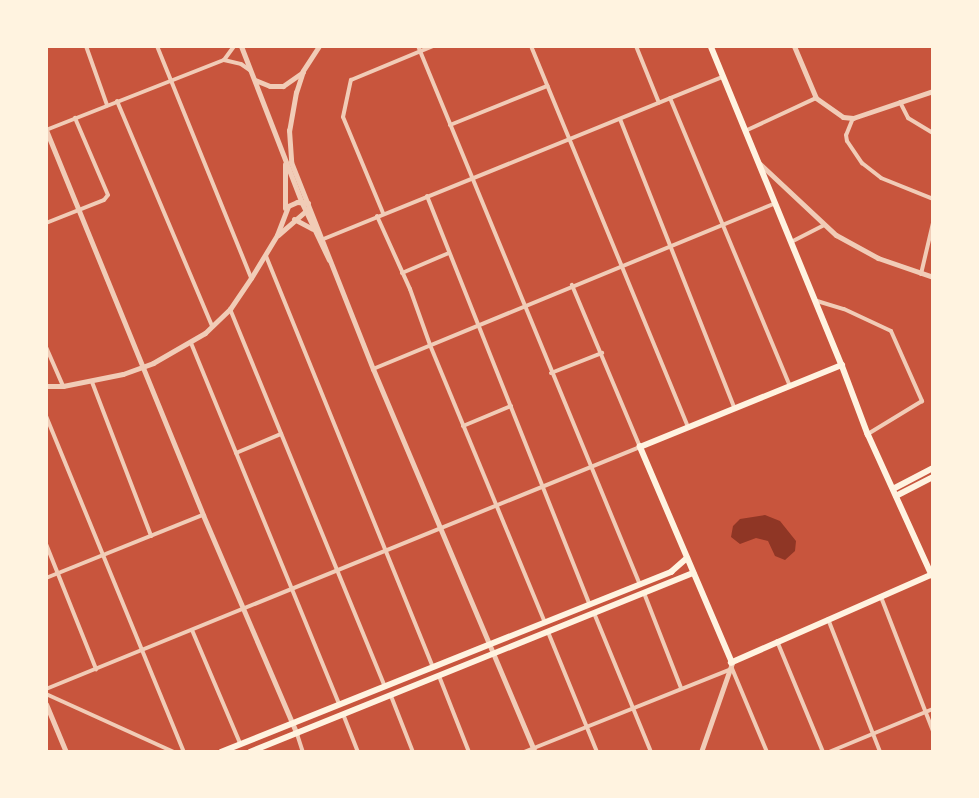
<!DOCTYPE html>
<style>
body{margin:0}
#map{position:relative;width:979px;height:798px;overflow:hidden;background:#c8553d;font-family:Spectral,serif}
div>[style]{position:absolute}
.water>*{inset:0;background:#8f3625}
.minor>*{height:4px;margin:-2px;padding:0 2px;transform-origin:2px;border-radius:2px;background:#f1ccb7}
.tertiary>*{height:5px;margin:-2.5px;padding:0 2.5px;transform-origin:2.5px;border-radius:2.5px;background:#f1ccb7}
.secondary>*{height:5.5px;margin:-2.75px;padding:0 2.75px;transform-origin:2.75px;border-radius:2.75px;background:#fff3e0}
span{translate:-50% -50%;white-space:nowrap;text-align:center;line-height:1.15;-webkit-text-stroke:5px #fff3e0;paint-order:stroke}
.frame{position:absolute;inset:0;border:48px solid #fff3e0;pointer-events:none}
</style>
<div id="map">
<div class="water">
<i style="clip-path:polygon(765px 515px,780px 521px,796px 541px,795px 551px,785px 560px,775px 556px,768px 541px,756px 538px,740px 544px,731px 537px,733px 526px,740px 519px)"></i>
</div>
<div class="minor">
<i style="left:86px;top:46px;width:63px;rotate:70.4deg"></i>
<i style="left:157px;top:46px;width:250px;rotate:67.9deg"></i>
<i style="left:418px;top:46px;width:583px;rotate:67.61deg"></i>
<i style="left:531px;top:46px;width:411px;rotate:67.6deg"></i>
<i style="left:636px;top:46px;width:61px;rotate:68deg"></i>
<i style="left:224px;top:60px;width:17px;rotate:13deg"></i>
<i style="left:241px;top:64px;width:12px;rotate:35deg"></i>
<i style="left:670px;top:98px;width:312px;rotate:67.4deg"></i>
<i style="left:117px;top:101px;width:244px;rotate:67.1deg"></i>
<i style="left:900px;top:102px;width:18px;rotate:63deg"></i>
<i style="left:908px;top:118px;width:29px;rotate:31deg"></i>
<i style="left:853px;top:118px;width:18px;rotate:112deg"></i>
<i style="left:846px;top:135px;width:6px;rotate:81deg"></i>
<i style="left:847px;top:141px;width:27px;rotate:56deg"></i>
<i style="left:862px;top:163px;width:24px;rotate:38deg"></i>
<i style="left:881px;top:178px;width:56px;rotate:22deg"></i>
<i style="left:620px;top:119px;width:310px;rotate:68.4deg"></i>
<i style="left:450px;top:125px;width:105px;rotate:-21.9deg"></i>
<i style="left:46px;top:130px;width:191px;rotate:-21.5deg"></i>
<i style="left:224px;top:60px;width:17px;rotate:-54deg"></i>
<i style="left:745px;top:131px;width:78px;rotate:-24.9deg"></i>
<i style="left:427px;top:196px;width:440px;rotate:68.3deg"></i>
<i style="left:383px;top:213px;width:104px;rotate:-112.6deg"></i>
<i style="left:343px;top:117px;width:38px;rotate:-78deg"></i>
<i style="left:351px;top:80px;width:89px;rotate:-22.5deg"></i>
<i style="left:377px;top:216px;width:80px;rotate:65.7deg"></i>
<i style="left:410px;top:289px;width:59px;rotate:70.3deg"></i>
<i style="left:430px;top:345px;width:300px;rotate:67.5deg"></i>
<i style="left:46px;top:223px;width:62px;rotate:-21.6deg"></i>
<i style="left:104px;top:200px;width:6px;rotate:-51deg"></i>
<i style="left:108px;top:195px;width:84px;rotate:-113.2deg"></i>
<i style="left:321px;top:240px;width:434px;rotate:-22.1deg"></i>
<i style="left:793px;top:241px;width:34px;rotate:-27deg"></i>
<i style="left:266px;top:256px;width:444px;rotate:67.9deg"></i>
<i style="left:402px;top:273px;width:51px;rotate:-23.1deg"></i>
<i style="left:921px;top:274px;width:52px;rotate:-76.8deg"></i>
<i style="left:817px;top:301px;width:28px;rotate:17deg"></i>
<i style="left:844px;top:309px;width:52px;rotate:25.1deg"></i>
<i style="left:891px;top:331px;width:77px;rotate:66.1deg"></i>
<i style="left:922px;top:401px;width:63px;rotate:148.6deg"></i>
<i style="left:230px;top:309px;width:408px;rotate:67.7deg"></i>
<i style="left:191px;top:343px;width:390px;rotate:67.7deg"></i>
<i style="left:46px;top:347px;width:43px;rotate:66.4deg"></i>
<i style="left:373px;top:369px;width:435px;rotate:-22.4deg"></i>
<i style="left:551px;top:373px;width:55px;rotate:-21.4deg"></i>
<i style="left:92px;top:382px;width:165px;rotate:69deg"></i>
<i style="left:46px;top:416px;width:363px;rotate:67.7deg"></i>
<i style="left:463px;top:426px;width:52px;rotate:-22.6deg"></i>
<i style="left:236px;top:453px;width:49px;rotate:-22.9deg"></i>
<i style="left:46px;top:544px;width:135px;rotate:68.2deg"></i>
<i style="left:46px;top:578px;width:169px;rotate:-21.9deg"></i>
<i style="left:644px;top:593px;width:102px;rotate:68.7deg"></i>
<i style="left:881px;top:597px;width:144px;rotate:68.8deg"></i>
<i style="left:594px;top:613px;width:150px;rotate:67.7deg"></i>
<i style="left:828px;top:619px;width:143px;rotate:68.6deg"></i>
<i style="left:192px;top:630px;width:123px;rotate:67deg"></i>
<i style="left:548px;top:632px;width:130px;rotate:67.8deg"></i>
<i style="left:777px;top:641px;width:120px;rotate:67.5deg"></i>
<i style="left:731px;top:666px;width:93px;rotate:67.3deg"></i>
<i style="left:439px;top:676px;width:82px;rotate:68.5deg"></i>
<i style="left:46px;top:689px;width:641px;rotate:-22.17deg"></i>
<i style="left:640px;top:447px;width:176px;rotate:-112.8deg"></i>
<i style="left:46px;top:694px;width:141px;rotate:24.4deg"></i>
<i style="left:391px;top:696px;width:60px;rotate:68.6deg"></i>
<i style="left:343px;top:714px;width:41px;rotate:68.5deg"></i>
<i style="left:297px;top:734px;width:19px;rotate:72deg"></i>
<i style="left:524px;top:752px;width:221px;rotate:-21.8deg"></i>
<i style="left:829px;top:752px;width:113px;rotate:-22.5deg"></i>
</div>
<div class="tertiary">
<i style="left:241px;top:46px;width:166px;rotate:68.8deg"></i>
<i style="left:301px;top:201px;width:65px;rotate:64.6deg"></i>
<i style="left:319px;top:46px;width:30px;rotate:123deg"></i>
<i style="left:303px;top:71px;width:22px;rotate:108deg"></i>
<i style="left:296px;top:92px;width:39px;rotate:100deg"></i>
<i style="left:289px;top:130px;width:32px;rotate:86deg"></i>
<i style="left:291px;top:162px;width:223px;rotate:68.4deg"></i>
<i style="left:373px;top:369px;width:416px;rotate:67.1deg"></i>
<i style="left:794px;top:46px;width:56px;rotate:67.1deg"></i>
<i style="left:816px;top:98px;width:33px;rotate:35deg"></i>
<i style="left:843px;top:117px;width:10px;rotate:6deg"></i>
<i style="left:853px;top:118px;width:84px;rotate:-18.6deg"></i>
<i style="left:255px;top:80px;width:16px;rotate:22deg"></i>
<i style="left:270px;top:86px;width:13px"></i>
<i style="left:283px;top:86px;width:24px;rotate:-35deg"></i>
<i style="left:46px;top:130px;width:416px;rotate:67.8deg"></i>
<i style="left:203px;top:515px;width:238px;rotate:66.8deg"></i>
<i style="left:760px;top:164px;width:104px;rotate:43.1deg"></i>
<i style="left:836px;top:235px;width:48px;rotate:28.7deg"></i>
<i style="left:878px;top:258px;width:58px;rotate:19.1deg"></i>
<i style="left:285px;top:208px;width:44px;rotate:-90deg"></i>
<i style="left:294px;top:219px;width:21px;rotate:28deg"></i>
<i style="left:278px;top:235px;width:38px;rotate:-41deg"></i>
<i style="left:46px;top:386px;width:17px"></i>
<i style="left:63px;top:386px;width:61px;rotate:-11.3deg"></i>
<i style="left:123px;top:374px;width:32px;rotate:-20deg"></i>
<i style="left:153px;top:363px;width:60px;rotate:-30deg"></i>
<i style="left:205px;top:333px;width:35px;rotate:-44deg"></i>
<i style="left:230px;top:309px;width:37px;rotate:-56deg"></i>
<i style="left:251px;top:278px;width:50px;rotate:-58.8deg"></i>
<i style="left:277px;top:235px;width:31px;rotate:-69deg"></i>
<i style="left:288px;top:206px;width:10px;rotate:-24deg"></i>
<i style="left:297px;top:202px;width:11px;rotate:5deg"></i>
<i style="left:46px;top:704px;width:52px;rotate:67.4deg"></i>
<i style="left:701px;top:752px;width:94px;rotate:-70.8deg"></i>
</div>
<div class="secondary">
<i style="left:711px;top:46px;width:345px;rotate:67.7deg"></i>
<i style="left:842px;top:365px;width:74px;rotate:69.4deg"></i>
<i style="left:868px;top:434px;width:155px;rotate:65.6deg"></i>
<i style="left:932px;top:575px;width:219px;rotate:156.3deg"></i>
<i style="left:732px;top:663px;width:235px;rotate:-113.1deg"></i>
<i style="left:640px;top:447px;width:218px;rotate:-22.1deg"></i>
<i style="left:893px;top:489px;width:45px;rotate:-27.7deg"></i>
<i style="left:896px;top:496px;width:42px;rotate:-27.2deg"></i>
<i style="left:221px;top:752px;width:485px;rotate:-21.8deg"></i>
<i style="left:671px;top:572px;width:21px;rotate:-41deg"></i>
<i style="left:250px;top:752px;width:478px;rotate:-22deg"></i>
</div>
<div class="frame"></div>
</div>
